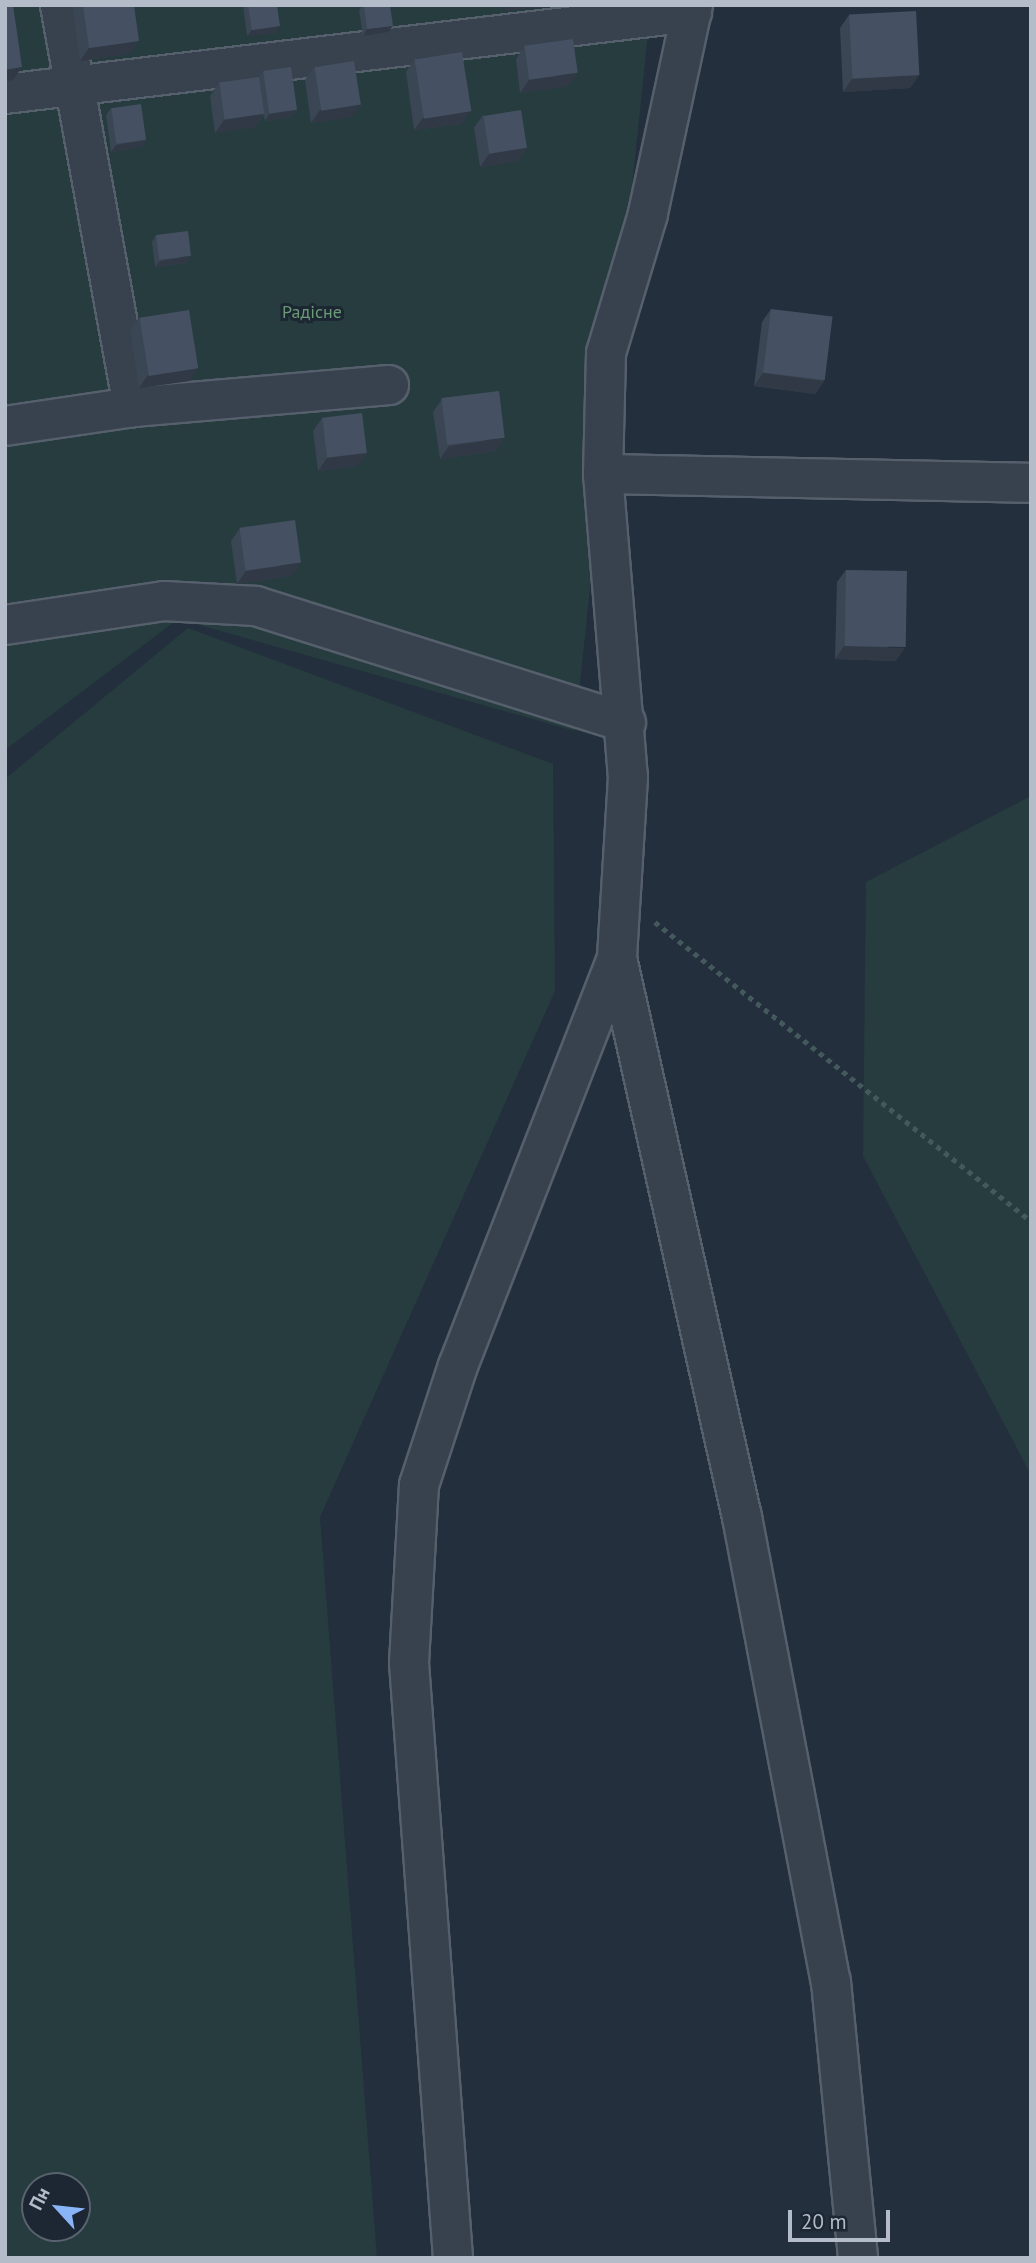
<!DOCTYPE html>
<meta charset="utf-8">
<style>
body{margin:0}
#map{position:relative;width:1036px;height:2263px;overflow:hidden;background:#242f3e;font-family:"PT Sans",sans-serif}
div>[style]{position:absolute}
.green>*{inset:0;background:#263c3f}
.path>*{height:4.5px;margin-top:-2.25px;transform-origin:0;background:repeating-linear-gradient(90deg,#44595c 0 5px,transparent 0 10px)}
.roads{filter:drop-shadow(2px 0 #565f6c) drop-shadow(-2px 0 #565f6c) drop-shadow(0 2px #565f6c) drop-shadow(0 -2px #565f6c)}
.minor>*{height:38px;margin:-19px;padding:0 19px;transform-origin:19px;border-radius:19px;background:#38414e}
.wall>*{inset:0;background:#3b4654}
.shaded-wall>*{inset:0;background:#303945}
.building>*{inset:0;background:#455162;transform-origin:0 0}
span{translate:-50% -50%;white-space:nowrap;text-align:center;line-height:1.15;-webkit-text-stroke:6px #1d2633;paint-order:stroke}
.park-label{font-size:18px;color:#6b9a76}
.frame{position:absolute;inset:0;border:7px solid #b4bcc9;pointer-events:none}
.north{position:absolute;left:21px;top:2172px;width:70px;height:70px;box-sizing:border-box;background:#1d2633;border:2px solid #59626f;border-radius:50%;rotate:297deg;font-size:19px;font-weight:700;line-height:28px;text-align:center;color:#b4bcc9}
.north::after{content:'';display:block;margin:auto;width:24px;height:32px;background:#8ab4f8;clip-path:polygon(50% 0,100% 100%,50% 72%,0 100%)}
.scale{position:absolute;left:788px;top:2210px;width:102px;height:32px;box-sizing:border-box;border:4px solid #b4bcc9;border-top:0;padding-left:9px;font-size:21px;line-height:24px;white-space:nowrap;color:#b4bcc9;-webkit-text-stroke:5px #1d2633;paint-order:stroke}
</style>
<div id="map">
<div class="green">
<i style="clip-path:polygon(5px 5px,651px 5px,575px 731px,178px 619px,5px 750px)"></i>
<i style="clip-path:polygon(evenodd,188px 628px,553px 764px,555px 991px,320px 1517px,377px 2258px,5px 2258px,5px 779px,188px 628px,35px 2186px,77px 2186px,77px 2228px,35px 2228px,35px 2186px)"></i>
<i style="clip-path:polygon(1031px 796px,1031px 1475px,863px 1156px,866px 882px)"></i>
</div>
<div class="path">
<i style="left:655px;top:922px;width:480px;rotate:38.5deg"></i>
</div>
<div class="roads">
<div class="minor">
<i style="left:60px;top:5px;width:409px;rotate:79.7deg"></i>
<i style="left:693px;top:5px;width:214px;rotate:102.2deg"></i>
<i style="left:648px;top:214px;width:145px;rotate:106.8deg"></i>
<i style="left:606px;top:353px;width:121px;rotate:91.4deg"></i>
<i style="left:603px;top:474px;width:304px;rotate:85.3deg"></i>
<i style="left:628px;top:777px;width:181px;rotate:93.5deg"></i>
<i style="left:617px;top:958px;width:573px;rotate:77.4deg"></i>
<i style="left:742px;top:1517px;width:473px;rotate:79.2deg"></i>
<i style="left:831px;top:1982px;width:277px;rotate:84.4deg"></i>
<i style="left:5px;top:94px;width:692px;rotate:-6.81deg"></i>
<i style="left:5px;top:426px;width:129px;rotate:-8.4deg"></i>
<i style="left:133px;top:407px;width:257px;rotate:-4.9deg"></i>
<i style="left:603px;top:474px;width:428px;rotate:1.2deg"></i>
<i style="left:5px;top:625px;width:161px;rotate:-8.6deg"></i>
<i style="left:164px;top:601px;width:92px;rotate:3.1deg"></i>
<i style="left:256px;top:606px;width:388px;rotate:17.5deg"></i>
<i style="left:453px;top:2258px;width:597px;rotate:-94.23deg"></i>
<i style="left:409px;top:1663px;width:178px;rotate:-86.8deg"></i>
<i style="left:419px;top:1485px;width:125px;rotate:-71.9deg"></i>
<i style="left:458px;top:1366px;width:438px;rotate:-68.7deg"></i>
</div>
</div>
<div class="wall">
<i style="clip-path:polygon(72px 5px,134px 5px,130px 54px,80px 61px)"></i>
<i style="clip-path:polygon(243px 5px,277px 5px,276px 33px,247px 36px)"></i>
<i style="clip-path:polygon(363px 5px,390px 5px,388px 32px,363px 36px,359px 10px)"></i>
<i style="clip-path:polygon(849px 15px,919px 75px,910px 88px,843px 92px,840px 28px)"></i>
<i style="clip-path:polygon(525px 46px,569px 86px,520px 93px,516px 59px)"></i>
<i style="clip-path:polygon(415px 59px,462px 124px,414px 130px,406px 72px)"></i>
<i style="clip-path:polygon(314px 67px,352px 117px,311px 123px,305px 80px)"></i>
<i style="clip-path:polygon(263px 71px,297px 110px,292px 117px,265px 121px,264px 115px,255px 127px,215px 133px,210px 96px,219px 83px,259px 77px)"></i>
<i style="clip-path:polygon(111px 108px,146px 140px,142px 147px,111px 152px,106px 115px)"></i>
<i style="clip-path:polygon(483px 115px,527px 148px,518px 161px,480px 167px,474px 128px)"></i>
<i style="clip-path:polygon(156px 235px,187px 263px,155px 267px,152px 242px)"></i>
<i style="clip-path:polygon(771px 309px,824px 381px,815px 394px,754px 386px,762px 322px)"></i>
<i style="clip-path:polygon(139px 317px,189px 381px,139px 388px,130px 330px)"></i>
<i style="clip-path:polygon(442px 399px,496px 451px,440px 459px,433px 412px)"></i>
<i style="clip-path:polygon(322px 418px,367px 453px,358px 466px,318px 471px,313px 431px)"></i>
<i style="clip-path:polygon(240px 528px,292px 576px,237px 584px,231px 541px)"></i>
<i style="clip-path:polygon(846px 570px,896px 661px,835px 659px,837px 582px)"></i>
</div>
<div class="shaded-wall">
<i style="clip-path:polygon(507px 5px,550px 5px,549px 7px,503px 11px)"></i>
<i style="clip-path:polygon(280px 26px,276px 33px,247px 36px,252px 30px)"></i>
<i style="clip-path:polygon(393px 26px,388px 32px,363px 36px,367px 29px)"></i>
<i style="clip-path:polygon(139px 41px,130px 54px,80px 61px,89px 48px)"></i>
<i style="clip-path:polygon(22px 67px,13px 80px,5px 81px,5px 70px)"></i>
<i style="clip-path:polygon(578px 73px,569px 86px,520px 93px,529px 80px)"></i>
<i style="clip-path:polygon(919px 75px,910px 88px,843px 92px,852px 79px)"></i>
<i style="clip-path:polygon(361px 104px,352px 117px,311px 123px,320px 110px)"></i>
<i style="clip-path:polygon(297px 110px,292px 117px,265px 121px,269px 114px)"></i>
<i style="clip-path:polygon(471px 111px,462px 124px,414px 130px,423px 118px)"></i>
<i style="clip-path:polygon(264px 114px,255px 127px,215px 133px,224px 120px)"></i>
<i style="clip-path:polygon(146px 140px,142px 147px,111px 152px,116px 145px)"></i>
<i style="clip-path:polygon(527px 148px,518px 161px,480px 167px,489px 154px)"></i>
<i style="clip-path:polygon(191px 256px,187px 263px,155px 267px,160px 261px)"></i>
<i style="clip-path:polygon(198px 368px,189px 381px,139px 388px,148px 375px)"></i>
<i style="clip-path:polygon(763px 373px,824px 381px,815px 394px,754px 386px)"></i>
<i style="clip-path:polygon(505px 438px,496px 451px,440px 459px,449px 446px)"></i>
<i style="clip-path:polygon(367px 453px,358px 466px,318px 471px,327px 458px)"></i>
<i style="clip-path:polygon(301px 563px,292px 576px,237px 584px,246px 571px)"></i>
<i style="clip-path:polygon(844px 646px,905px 648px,896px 661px,835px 659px)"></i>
</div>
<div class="building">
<i style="clip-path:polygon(5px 5px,13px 5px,22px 67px,5px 70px)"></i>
<i style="clip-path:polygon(83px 5px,134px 5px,139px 41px,89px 48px)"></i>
<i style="clip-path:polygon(248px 5px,277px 5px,280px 26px,252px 30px)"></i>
<i style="clip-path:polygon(364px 5px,390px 5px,393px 26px,367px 29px)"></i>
<i style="left:916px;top:11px;width:64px;height:67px;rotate:87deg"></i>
<i style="left:573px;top:39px;width:34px;height:49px;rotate:82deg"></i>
<i style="left:462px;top:52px;width:60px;height:48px;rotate:81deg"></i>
<i style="left:354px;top:61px;width:44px;height:40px;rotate:81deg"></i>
<i style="left:291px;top:67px;width:43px;height:28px;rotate:82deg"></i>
<i style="left:259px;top:77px;width:37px;height:40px;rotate:82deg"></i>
<i style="left:141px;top:104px;width:36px;height:30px;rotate:82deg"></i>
<i style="left:521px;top:110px;width:38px;height:38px;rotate:81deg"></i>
<i style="left:188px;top:231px;width:25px;height:32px;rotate:83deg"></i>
<i style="left:771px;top:309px;width:62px;height:64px;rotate:7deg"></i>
<i style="left:189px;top:310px;width:59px;height:50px;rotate:81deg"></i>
<i style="left:499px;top:391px;width:47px;height:58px;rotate:83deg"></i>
<i style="left:362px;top:413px;width:40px;height:40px;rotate:83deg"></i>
<i style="left:295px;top:520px;width:43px;height:56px;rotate:82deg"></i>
<i style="left:846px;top:570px;width:61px;height:76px;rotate:1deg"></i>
</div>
<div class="park-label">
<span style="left:312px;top:312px">Радісне</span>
</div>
<div class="frame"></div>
<div class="north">Пн</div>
<div class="scale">20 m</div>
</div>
